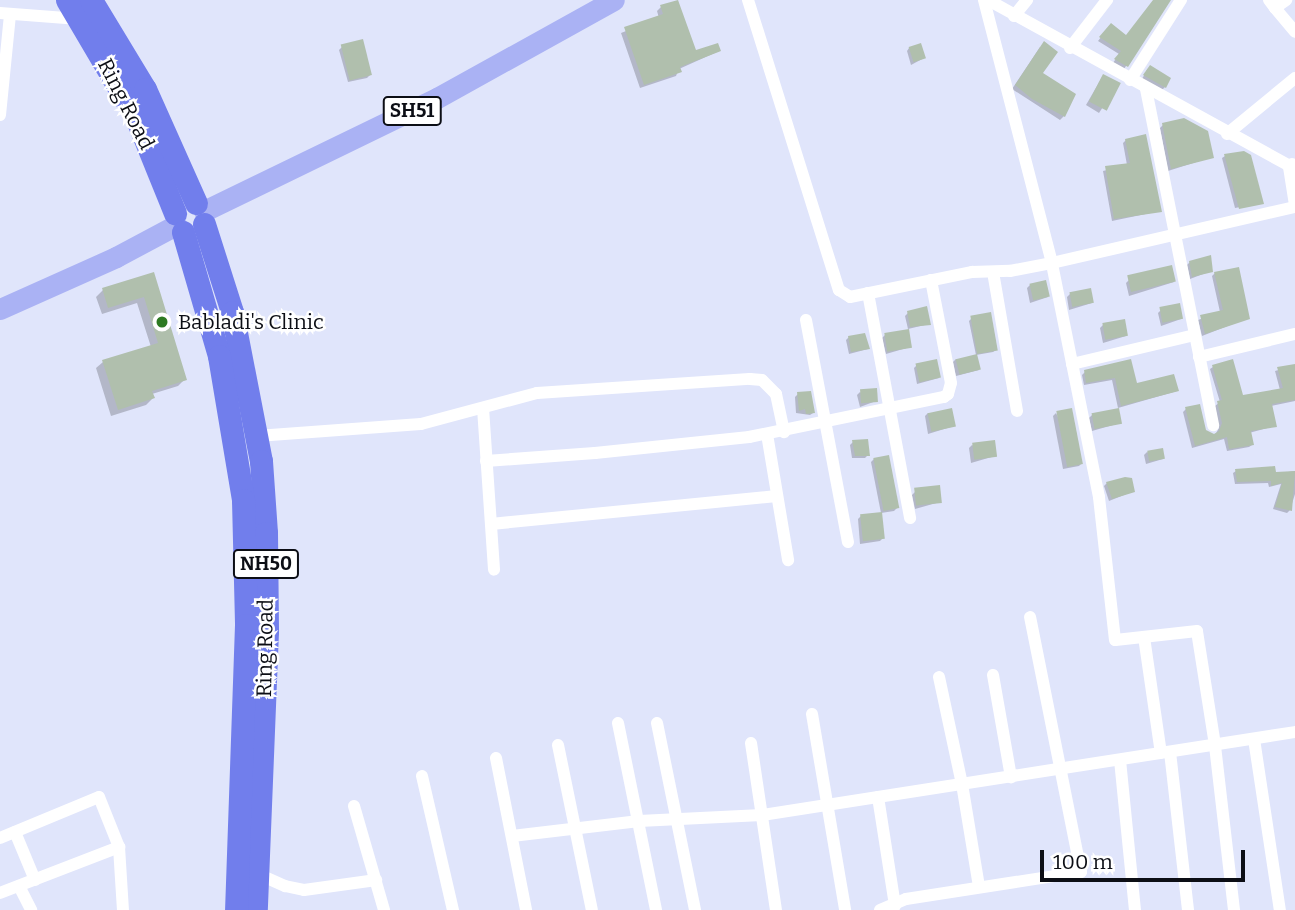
<!DOCTYPE html>
<style>
body{margin:0}
#map{position:relative;width:1295px;height:910px;overflow:hidden;background:#e0e5fb;font-family:Bitter,serif}
div>[style]{position:absolute}
.shadow>*{inset:0;background:#0003}
.building>*{inset:0;background:#b0bfad;transform-origin:0 0}
.street>*{height:12px;margin:-6px;padding:0 6px;transform-origin:6px;border-radius:6px;background:#fff}
.primary>*{height:21px;margin:-10.5px;padding:0 10.5px;transform-origin:10.5px;border-radius:10.5px;background:#aab2f4}
.highway>*{height:23px;margin:-11.5px;padding:0 11.5px;transform-origin:11.5px;border-radius:11.5px;background:#717eec}
.dots>*{width:19px;height:19px;translate:-50% -50%;box-sizing:border-box;border:4px solid #fff;border-radius:50%}
span{translate:-50% -50%;white-space:nowrap;text-align:center;line-height:1.15;-webkit-text-stroke:5px #fff;paint-order:stroke}
.shield-label span{padding:2px 5px;background:#fff;border:2px solid;border-radius:5px;-webkit-text-stroke-width:0}
.shield-label{font-size:19px;color:#0c0e15;font-weight:700}
.street-label{font-size:21px;color:#0c0e15}
.poi-label{font-size:21px;color:#0c0e15}
.left{translate:0 -50%;text-align:left}
.scale{position:absolute;left:1040px;top:850px;width:205px;height:32px;box-sizing:border-box;border:4px solid #0c0e15;border-top:0;padding-left:9px;font-size:21px;line-height:24px;white-space:nowrap;color:#0c0e15;-webkit-text-stroke:5px #fff;paint-order:stroke}
</style>
<div id="map">
<div class="shadow">
<i style="clip-path:polygon(1154px 0,1169px 0,1124px 69px,1113px 63px,1119px 54px,1098px 41px,1108px 28px,1126px 37px)"></i>
<i style="clip-path:polygon(661px 7px,695px 52px,719px 51px,679px 69px,676px 76px,640px 88px,621px 33px,659px 18px,657px 11px)"></i>
<i style="clip-path:polygon(342px 47px,370px 75px,367px 78px,348px 82px,339px 50px)"></i>
<i style="clip-path:polygon(1040px 47px,1041px 74px,1064px 116px,1060px 120px,1012px 89px)"></i>
<i style="clip-path:polygon(909px 48px,924px 58px,911px 65px,907px 51px)"></i>
<i style="clip-path:polygon(1147px 70px,1165px 87px,1162px 90px,1142px 79px)"></i>
<i style="clip-path:polygon(1101px 79px,1118px 84px,1099px 113px,1086px 105px)"></i>
<i style="clip-path:polygon(1163px 125px,1212px 157px,1168px 171px,1160px 128px)"></i>
<i style="clip-path:polygon(1126px 140px,1160px 211px,1112px 221px,1103px 171px,1127px 165px,1123px 143px)"></i>
<i style="clip-path:polygon(1225px 156px,1261px 203px,1235px 208px,1222px 158px)"></i>
<i style="clip-path:polygon(1190px 262px,1211px 271px,1190px 279px,1187px 265px)"></i>
<i style="clip-path:polygon(1215px 273px,1248px 318px,1202px 336px,1198px 320px,1220px 312px,1212px 276px)"></i>
<i style="clip-path:polygon(153px 274px,185px 379px,178px 386px,152px 394px,153px 398px,146px 405px,111px 416px,96px 368px,103px 362px,151px 347px,137px 303px,102px 314px,96px 297px,103px 290px)"></i>
<i style="clip-path:polygon(1129px 280px,1174px 282px,1129px 296px,1126px 283px)"></i>
<i style="clip-path:polygon(1030px 285px,1048px 297px,1030px 303px,1027px 288px)"></i>
<i style="clip-path:polygon(1070px 294px,1092px 303px,1069px 310px,1067px 297px)"></i>
<i style="clip-path:polygon(1161px 310px,1181px 319px,1161px 326px,1158px 313px)"></i>
<i style="clip-path:polygon(908px 313px,929px 324px,908px 329px,905px 316px)"></i>
<i style="clip-path:polygon(972px 318px,996px 350px,993px 352px,976px 355px,969px 321px)"></i>
<i style="clip-path:polygon(1103px 325px,1126px 336px,1103px 343px,1100px 328px)"></i>
<i style="clip-path:polygon(885px 335px,910px 347px,886px 354px,882px 338px)"></i>
<i style="clip-path:polygon(849px 337px,868px 349px,849px 354px,846px 340px)"></i>
<i style="clip-path:polygon(956px 359px,979px 370px,956px 376px,953px 362px)"></i>
<i style="clip-path:polygon(1130px 361px,1136px 385px,1177px 391px,1118px 408px,1112px 380px,1084px 385px,1082px 375px,1085px 372px)"></i>
<i style="clip-path:polygon(917px 365px,939px 378px,917px 384px,914px 368px)"></i>
<i style="clip-path:polygon(1295px 365px,1295px 401px,1271px 406px,1275px 426px,1249px 433px,1252px 445px,1249px 447px,1227px 451px,1224px 439px,1192px 448px,1183px 412px,1186px 409px,1205px 432px,1215px 435px,1219px 428px,1215px 406px,1220px 402px,1210px 369px,1213px 367px,1242px 397px,1280px 390px,1275px 371px)"></i>
<i style="clip-path:polygon(860px 392px,876px 401px,860px 407px,857px 395px)"></i>
<i style="clip-path:polygon(798px 394px,813px 413px,810px 415px,796px 413px,795px 397px)"></i>
<i style="clip-path:polygon(928px 413px,954px 426px,928px 434px,925px 416px)"></i>
<i style="clip-path:polygon(1056px 413px,1082px 463px,1079px 466px,1063px 469px,1053px 416px)"></i>
<i style="clip-path:polygon(1092px 415px,1120px 423px,1092px 431px,1089px 418px)"></i>
<i style="clip-path:polygon(853px 442px,868px 455px,865px 458px,852px 458px,850px 445px)"></i>
<i style="clip-path:polygon(972px 445px,995px 456px,971px 463px,969px 448px)"></i>
<i style="clip-path:polygon(1147px 452px,1163px 459px,1146px 464px,1144px 455px)"></i>
<i style="clip-path:polygon(874px 459px,897px 508px,894px 511px,881px 513px,871px 462px)"></i>
<i style="clip-path:polygon(1236px 471px,1274px 474px,1295px 471px,1295px 494px,1290px 510px,1287px 513px,1273px 509px,1281px 484px,1269px 487px,1268px 483px,1235px 484px,1233px 473px)"></i>
<i style="clip-path:polygon(1107px 483px,1134px 491px,1109px 501px,1104px 486px)"></i>
<i style="clip-path:polygon(915px 492px,940px 502px,915px 509px,912px 495px)"></i>
<i style="clip-path:polygon(861px 516px,883px 538px,880px 541px,860px 544px,858px 519px)"></i>
</div>
<div class="building">
<i style="clip-path:polygon(678px 0,696px 50px,718px 43px,721px 51px,680px 67px,682px 72px,644px 85px,624px 27px,663px 14px,660px 5px)"></i>
<i style="clip-path:polygon(1153px 0,1171px 0,1128px 67px,1114px 59px,1121px 51px,1099px 37px,1111px 23px,1126px 35px)"></i>
<i style="left:363px;top:39px;width:37px;height:23px;rotate:76deg"></i>
<i style="clip-path:polygon(1044px 41px,1058px 52px,1043px 73px,1076px 94px,1065px 117px,1032px 99px,1015px 85px)"></i>
<i style="left:921px;top:43px;width:16px;height:13px;rotate:72deg"></i>
<i style="clip-path:polygon(1150px 65px,1171px 78px,1166px 88px,1143px 75px)"></i>
<i style="left:1103px;top:74px;width:20px;height:31px;rotate:27deg"></i>
<i style="clip-path:polygon(1184px 118px,1208px 131px,1214px 158px,1171px 169px,1162px 123px)"></i>
<i style="clip-path:polygon(1146px 134px,1162px 212px,1114px 219px,1105px 166px,1130px 163px,1125px 139px)"></i>
<i style="clip-path:polygon(1244px 151px,1251px 155px,1264px 204px,1239px 209px,1224px 154px)"></i>
<i style="clip-path:polygon(1211px 255px,1213px 272px,1192px 277px,1189px 261px)"></i>
<i style="left:1172px;top:265px;width:17px;height:46px;rotate:77deg"></i>
<i style="clip-path:polygon(1239px 267px,1250px 319px,1205px 334px,1200px 315px,1223px 310px,1214px 272px)"></i>
<i style="clip-path:polygon(154px 272px,187px 380px,152px 391px,155px 398px,118px 410px,102px 360px,158px 343px,144px 297px,108px 308px,102px 288px)"></i>
<i style="left:1046px;top:280px;width:17px;height:17px;rotate:77deg"></i>
<i style="left:1091px;top:288px;width:15px;height:22px;rotate:79deg"></i>
<i style="left:1180px;top:303px;width:16px;height:21px;rotate:79deg"></i>
<i style="clip-path:polygon(927px 306px,931px 325px,910px 327px,907px 311px)"></i>
<i style="left:991px;top:312px;width:39px;height:21px;rotate:80deg"></i>
<i style="left:1125px;top:319px;width:17px;height:23px;rotate:80deg"></i>
<i style="left:909px;top:329px;width:19px;height:25px;rotate:81deg"></i>
<i style="clip-path:polygon(865px 333px,870px 349px,851px 352px,848px 336px)"></i>
<i style="left:977px;top:354px;width:16px;height:22px;rotate:76deg"></i>
<i style="left:937px;top:359px;width:19px;height:22px;rotate:78deg"></i>
<i style="clip-path:polygon(1131px 359px,1137px 383px,1174px 374px,1179px 391px,1121px 406px,1115px 378px,1086px 383px,1084px 370px)"></i>
<i style="clip-path:polygon(1233px 359px,1243px 395px,1283px 388px,1277px 367px,1295px 364px,1295px 400px,1272px 404px,1277px 427px,1251px 431px,1254px 445px,1229px 449px,1227px 437px,1195px 446px,1185px 407px,1200px 404px,1206px 430px,1214px 434px,1219px 431px,1222px 423px,1217px 401px,1222px 400px,1212px 365px)"></i>
<i style="left:877px;top:388px;width:14px;height:17px;rotate:86deg"></i>
<i style="clip-path:polygon(811px 391px,815px 413px,806px 414px,805px 409px,799px 411px,797px 392px)"></i>
<i style="left:952px;top:408px;width:19px;height:25px;rotate:78deg"></i>
<i style="left:1072px;top:408px;width:57px;height:16px;rotate:79deg"></i>
<i style="left:1119px;top:408px;width:16px;height:28px;rotate:79deg"></i>
<i style="clip-path:polygon(868px 439px,870px 456px,855px 456px,852px 440px)"></i>
<i style="left:995px;top:440px;width:17px;height:23px;rotate:83deg"></i>
<i style="left:1163px;top:448px;width:11px;height:16px;rotate:80deg"></i>
<i style="left:889px;top:455px;width:54px;height:16px;rotate:79deg"></i>
<i style="clip-path:polygon(1275px 466px,1276px 472px,1295px 471px,1292px 511px,1275px 507px,1282px 483px,1271px 486px,1271px 481px,1237px 482px,1235px 469px)"></i>
<i style="clip-path:polygon(1125px 477px,1132px 478px,1135px 492px,1112px 499px,1106px 482px)"></i>
<i style="left:940px;top:485px;width:18px;height:26px;rotate:84deg"></i>
<i style="left:882px;top:512px;width:27px;height:22px;rotate:84deg"></i>
</div>
<div class="street">
<i style="left:748px;top:0;width:304px;rotate:72.6deg"></i>
<i style="left:839px;top:290px;width:13px;rotate:32deg"></i>
<i style="left:850px;top:297px;width:125px;rotate:-11.6deg"></i>
<i style="left:972px;top:272px;width:38px;rotate:-2deg"></i>
<i style="left:1010px;top:271px;width:43px;rotate:-10.8deg"></i>
<i style="left:1052px;top:263px;width:272px;rotate:-104.5deg"></i>
<i style="left:988px;top:0;width:350px;rotate:28.8deg"></i>
<i style="left:1269px;top:0;width:10px;rotate:53deg"></i>
<i style="left:1275px;top:8px;width:14px;rotate:-36deg"></i>
<i style="left:1275px;top:8px;width:31px;rotate:50deg"></i>
<i style="left:0;top:13px;width:79px;rotate:4.3deg"></i>
<i style="left:1014px;top:16px;width:21px;rotate:-51deg"></i>
<i style="left:1070px;top:48px;width:61px;rotate:-52.4deg"></i>
<i style="left:1130px;top:80px;width:95px;rotate:-57.5deg"></i>
<i style="left:1146px;top:89px;width:343px;rotate:78.7deg"></i>
<i style="left:0;top:115px;width:101px;rotate:-84.3deg"></i>
<i style="left:1227px;top:134px;width:88px;rotate:-39.5deg"></i>
<i style="left:1292px;top:164px;width:4px;rotate:135deg"></i>
<i style="left:1289px;top:167px;width:37px;rotate:81deg"></i>
<i style="left:993px;top:272px;width:141px;rotate:80.2deg"></i>
<i style="left:868px;top:293px;width:229px;rotate:79.4deg"></i>
<i style="left:806px;top:320px;width:226px;rotate:79.3deg"></i>
<i style="left:1199px;top:357px;width:99px;rotate:-13.5deg"></i>
<i style="left:1072px;top:364px;width:126px;rotate:-13.3deg"></i>
<i style="left:483px;top:408px;width:162px;rotate:86.1deg"></i>
<i style="left:767px;top:434px;width:128px;rotate:80.5deg"></i>
<i style="left:257px;top:436px;width:164px;rotate:-4.2deg"></i>
<i style="left:421px;top:424px;width:120px;rotate:-15deg"></i>
<i style="left:537px;top:393px;width:213px;rotate:-3.8deg"></i>
<i style="left:750px;top:379px;width:12px;rotate:5deg"></i>
<i style="left:762px;top:380px;width:20px;rotate:45deg"></i>
<i style="left:776px;top:394px;width:39px;rotate:78deg"></i>
<i style="left:486px;top:461px;width:109px;rotate:-4.2deg"></i>
<i style="left:595px;top:453px;width:155px;rotate:-5.9deg"></i>
<i style="left:749px;top:437px;width:199px;rotate:-11.6deg"></i>
<i style="left:944px;top:397px;width:5px;rotate:-37deg"></i>
<i style="left:948px;top:394px;width:11px;rotate:-75deg"></i>
<i style="left:951px;top:383px;width:105px;rotate:-101deg"></i>
<i style="left:491px;top:524px;width:287px;rotate:-5.6deg"></i>
<i style="left:1144px;top:637px;width:117px;rotate:81.7deg"></i>
<i style="left:993px;top:675px;width:104px;rotate:80deg"></i>
<i style="left:939px;top:677px;width:109px;rotate:77.9deg"></i>
<i style="left:962px;top:784px;width:104px;rotate:80.6deg"></i>
<i style="left:812px;top:714px;width:199px;rotate:80.4deg"></i>
<i style="left:618px;top:723px;width:191px;rotate:78.5deg"></i>
<i style="left:657px;top:723px;width:191px;rotate:78.5deg"></i>
<i style="left:1254px;top:739px;width:173px;rotate:81.4deg"></i>
<i style="left:751px;top:743px;width:169px;rotate:81.5deg"></i>
<i style="left:558px;top:745px;width:168px;rotate:78.4deg"></i>
<i style="left:1170px;top:752px;width:159px;rotate:83.5deg"></i>
<i style="left:496px;top:758px;width:155px;rotate:78.8deg"></i>
<i style="left:1120px;top:760px;width:151px;rotate:84.3deg"></i>
<i style="left:422px;top:776px;width:138px;rotate:77deg"></i>
<i style="left:878px;top:797px;width:110px;rotate:81.1deg"></i>
<i style="left:354px;top:806px;width:108px;rotate:73.9deg"></i>
<i style="left:15px;top:832px;width:52px;rotate:67.4deg"></i>
<i style="left:512px;top:836px;width:128px;rotate:-6.7deg"></i>
<i style="left:639px;top:821px;width:123px;rotate:-2.8deg"></i>
<i style="left:762px;top:815px;width:539px;rotate:-8.85deg"></i>
<i style="left:0;top:838px;width:107px;rotate:-22.5deg"></i>
<i style="left:99px;top:797px;width:54px;rotate:68.2deg"></i>
<i style="left:119px;top:847px;width:63px;rotate:86.4deg"></i>
<i style="left:258px;top:874px;width:30px;rotate:24deg"></i>
<i style="left:285px;top:886px;width:19px;rotate:12deg"></i>
<i style="left:304px;top:890px;width:73px;rotate:-7.9deg"></i>
<i style="left:19px;top:886px;width:27px;rotate:63deg"></i>
<i style="left:0;top:893px;width:128px;rotate:-21.1deg"></i>
<i style="left:880px;top:910px;width:28px;rotate:-23deg"></i>
<i style="left:906px;top:899px;width:177px;rotate:-8.8deg"></i>
<i style="left:1081px;top:872px;width:260px;rotate:-101.3deg"></i>
<i style="left:1234px;top:910px;width:166px;rotate:-96.6deg"></i>
<i style="left:1215px;top:745px;width:115px;rotate:-99deg"></i>
<i style="left:1197px;top:631px;width:82px;rotate:173.7deg"></i>
<i style="left:1115px;top:640px;width:144px;rotate:-96.4deg"></i>
<i style="left:1099px;top:497px;width:239px;rotate:-101.4deg"></i>
<i style="left:1052px;top:263px;width:249px;rotate:-13deg"></i>
</div>
<div class="primary">
<i style="left:204px;top:211px;width:259px;rotate:-25.9deg"></i>
<i style="left:437px;top:98px;width:202px;rotate:-29deg"></i>
<i style="left:0;top:309px;width:127px;rotate:-24.1deg"></i>
<i style="left:116px;top:257px;width:68px;rotate:-28.1deg"></i>
</div>
<div class="highway">
<i style="left:67px;top:0;width:136px;rotate:59.5deg"></i>
<i style="left:136px;top:117px;width:104px;rotate:67.9deg"></i>
<i style="left:91px;top:0;width:104px;rotate:58.8deg"></i>
<i style="left:145px;top:89px;width:125px;rotate:65.9deg"></i>
<i style="left:204px;top:224px;width:92px;rotate:72.3deg"></i>
<i style="left:232px;top:312px;width:152px;rotate:79deg"></i>
<i style="left:261px;top:461px;width:72px;rotate:86deg"></i>
<i style="left:266px;top:533px;width:98px;rotate:89.4deg"></i>
<i style="left:267px;top:631px;width:279px;rotate:92.3deg"></i>
<i style="left:183px;top:232px;width:129px;rotate:73.8deg"></i>
<i style="left:219px;top:356px;width:146px;rotate:80.5deg"></i>
<i style="left:243px;top:500px;width:125px;rotate:88.6deg"></i>
<i style="left:246px;top:625px;width:285px;rotate:92deg"></i>
</div>
<div class="dots">
<i style="left:162px;top:322px;background:#2d7a22"></i>
</div>
<div class="shield-label">
<span style="left:412px;top:111px">SH51</span>
<span style="left:266px;top:564px">NH50</span>
</div>
<div class="street-label">
<span style="left:126px;top:104px;rotate:63deg">Ring Road</span>
<span style="left:265px;top:648px;rotate:-89deg">Ring Road</span>
</div>
<div class="poi-label">
<span class="left" style="left:178px;top:322px">Babladi's Clinic</span>
</div>
<div class="scale">100 m</div>
</div>
